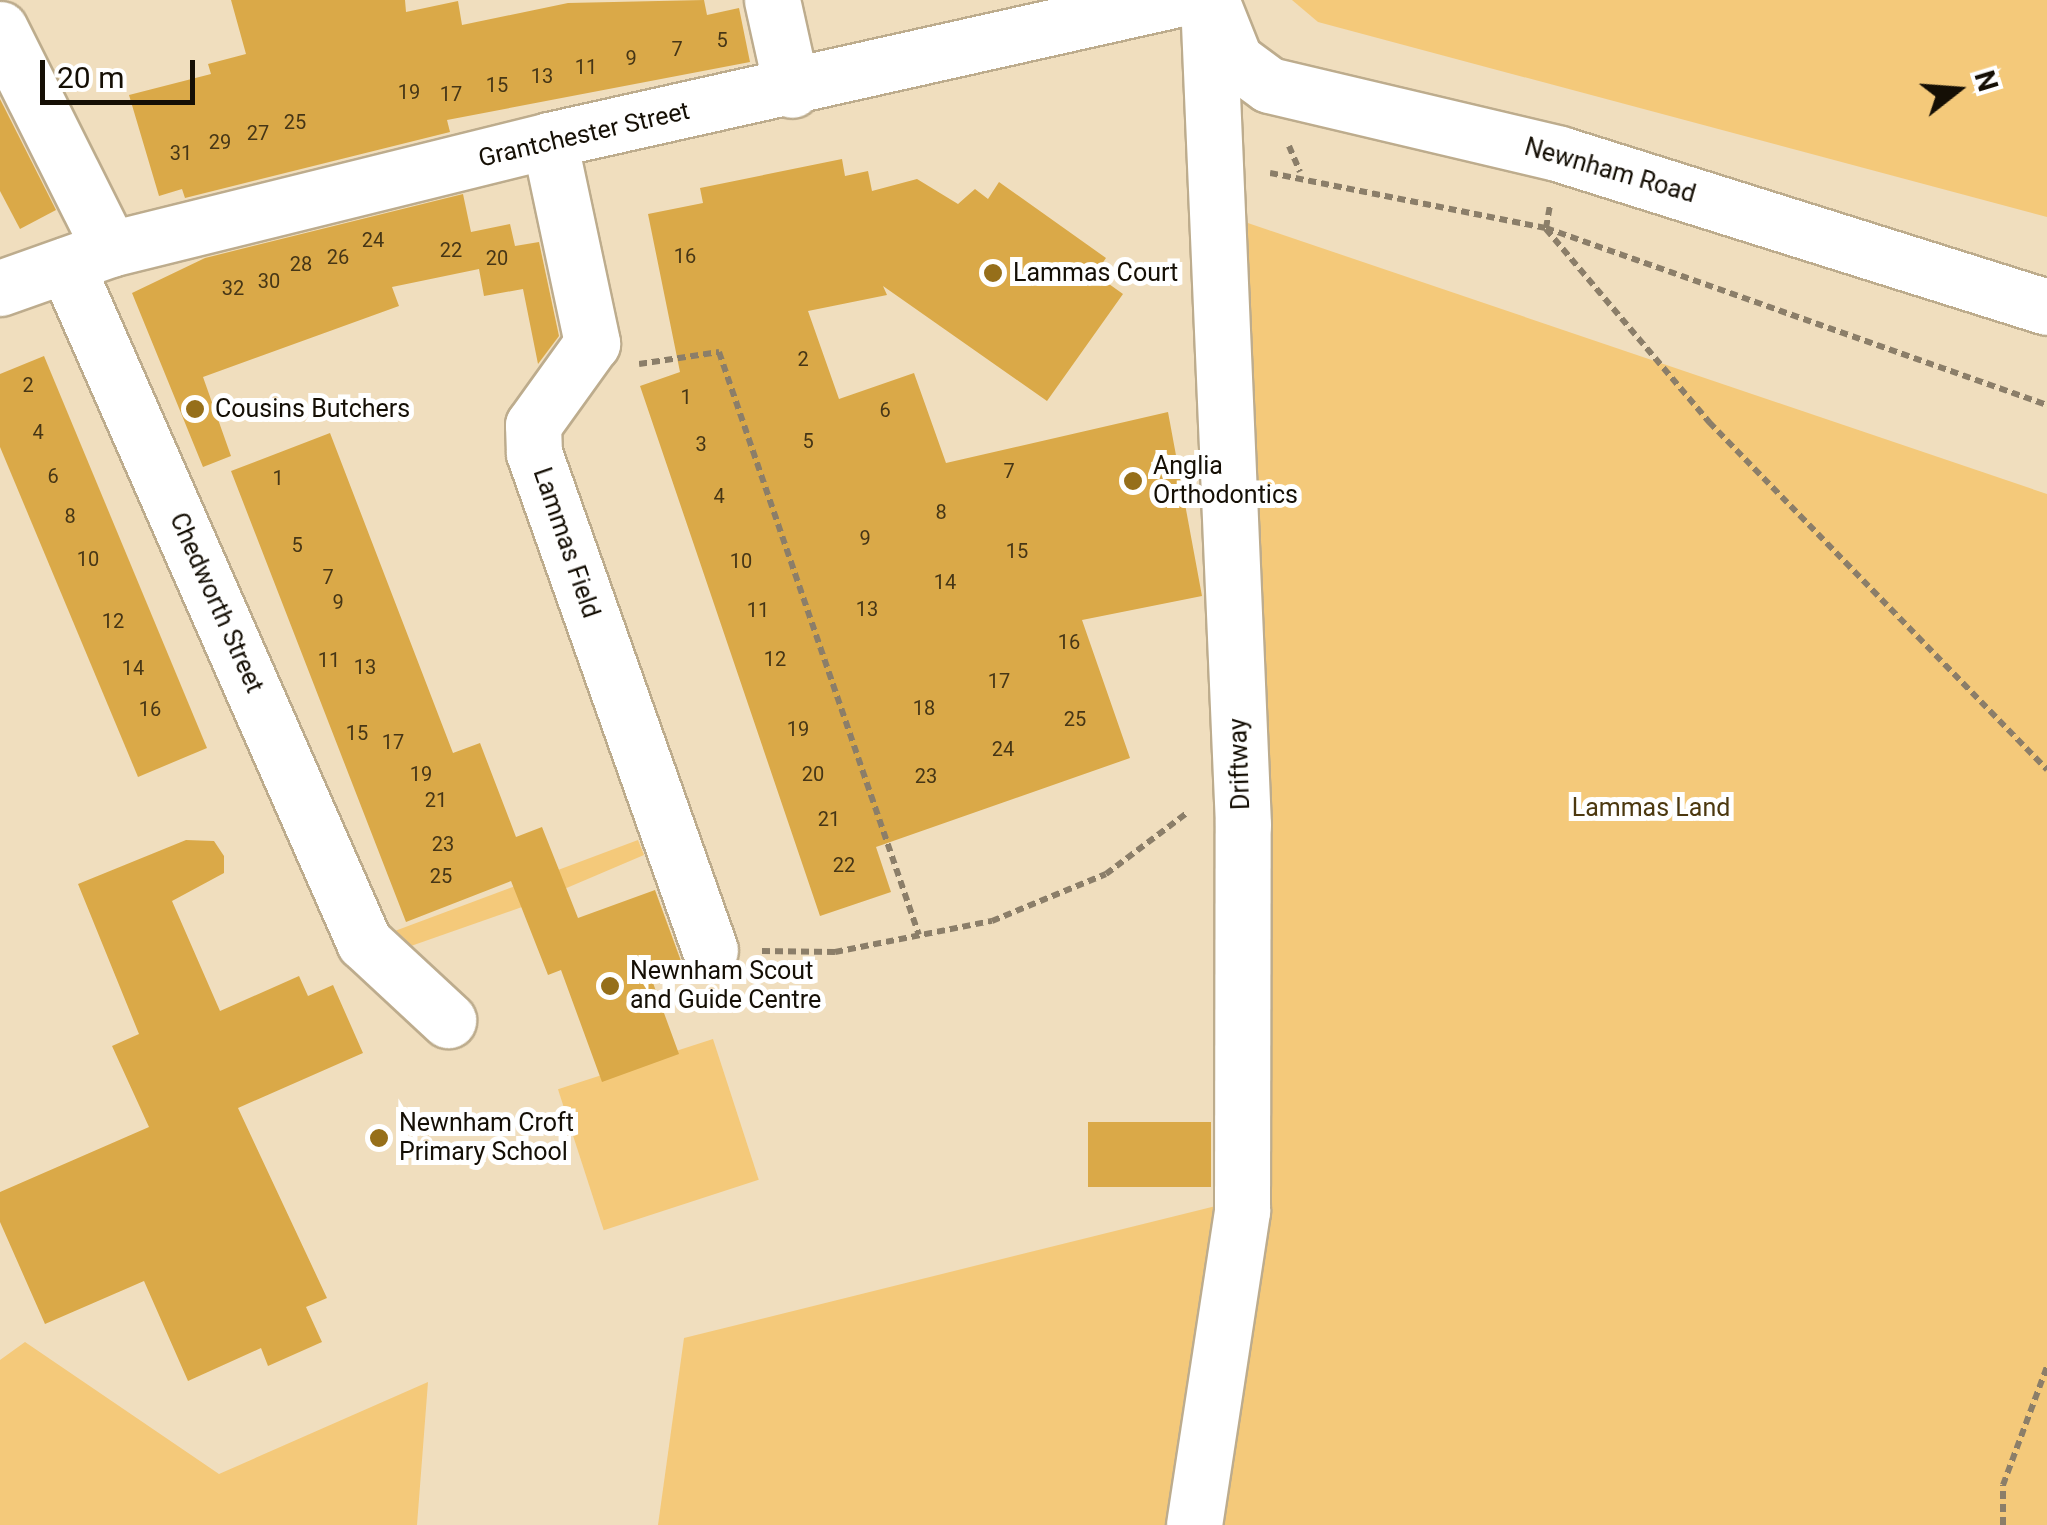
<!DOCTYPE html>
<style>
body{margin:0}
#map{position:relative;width:2047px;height:1525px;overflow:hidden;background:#f0debe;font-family:Roboto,sans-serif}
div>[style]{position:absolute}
.green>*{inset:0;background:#f4c97a;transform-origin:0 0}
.building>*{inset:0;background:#daa948;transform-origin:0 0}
.path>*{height:6px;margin-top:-3px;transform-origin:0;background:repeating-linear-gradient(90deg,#8b7e69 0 8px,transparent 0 13px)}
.roads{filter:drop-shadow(2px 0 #bdac8d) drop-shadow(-2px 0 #bdac8d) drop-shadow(0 2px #bdac8d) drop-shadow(0 -2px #bdac8d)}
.minor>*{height:55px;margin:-27.5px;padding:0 27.5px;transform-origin:27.5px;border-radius:27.5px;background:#fff}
.major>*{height:55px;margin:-27.5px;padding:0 27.5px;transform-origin:27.5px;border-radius:27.5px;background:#fff}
.dots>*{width:28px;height:28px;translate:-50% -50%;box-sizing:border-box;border:5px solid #fff;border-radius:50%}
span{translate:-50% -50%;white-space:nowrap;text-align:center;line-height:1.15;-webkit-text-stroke:10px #fff;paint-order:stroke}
.number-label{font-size:20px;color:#463616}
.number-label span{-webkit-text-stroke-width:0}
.street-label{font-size:25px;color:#150f05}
.poi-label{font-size:25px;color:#150f05}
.left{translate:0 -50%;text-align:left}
.park-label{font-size:25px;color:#4c380f}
.north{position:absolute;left:1907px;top:40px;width:100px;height:100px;-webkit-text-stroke:8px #fff;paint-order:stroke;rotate:73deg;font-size:28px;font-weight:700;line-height:40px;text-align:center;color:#150f05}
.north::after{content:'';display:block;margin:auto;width:35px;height:45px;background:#150f05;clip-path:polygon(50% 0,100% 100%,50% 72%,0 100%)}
.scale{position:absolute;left:40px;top:60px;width:155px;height:45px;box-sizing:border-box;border:5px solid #150f05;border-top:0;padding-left:12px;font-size:30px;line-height:35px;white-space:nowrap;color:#150f05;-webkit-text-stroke:8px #fff;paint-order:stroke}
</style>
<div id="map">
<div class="green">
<i style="clip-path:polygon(1292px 0,2047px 0,2047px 217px,1318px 22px)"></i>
<i style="clip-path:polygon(1242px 221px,2047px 494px,2047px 1525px,1216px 1525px)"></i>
<i style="clip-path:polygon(638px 840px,644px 855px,522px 907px,391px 953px,376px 938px)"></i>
<i style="left:713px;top:1039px;width:148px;height:163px;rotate:72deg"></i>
<i style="clip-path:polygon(1232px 1202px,1178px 1525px,658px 1525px,684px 1338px)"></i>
<i style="clip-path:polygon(25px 1342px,219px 1474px,428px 1382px,417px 1525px,0 1525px,0 1360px)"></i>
</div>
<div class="building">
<i style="clip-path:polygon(231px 0,405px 0,406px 12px,458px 1px,462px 25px,568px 3px,704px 0,707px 15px,739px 8px,750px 62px,447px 120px,450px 132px,185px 198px,182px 189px,159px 196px,129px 95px,211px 74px,208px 64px,246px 54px)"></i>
<i style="clip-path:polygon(0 99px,56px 210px,20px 229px,0 191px)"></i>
<i style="clip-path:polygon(842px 159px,845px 176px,868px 171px,872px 191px,917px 179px,958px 204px,975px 189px,988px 199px,999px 182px,1106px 258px,1095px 274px,1123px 294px,1047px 401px,883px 286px,887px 295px,808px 311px,839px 399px,914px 373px,946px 463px,1168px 412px,1202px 596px,1082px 620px,1130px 758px,876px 847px,891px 892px,820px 916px,640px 386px,680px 372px,648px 214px,703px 203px,700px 188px)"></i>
<i style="clip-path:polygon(463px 194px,471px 232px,510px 224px,515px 246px,539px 242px,559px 336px,538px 364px,523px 289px,484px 296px,479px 269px,392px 287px,399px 306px,203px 377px,231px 456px,203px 467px,132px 293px,205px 258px)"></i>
<i style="clip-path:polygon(44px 356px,207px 748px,138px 777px,0 447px,0 374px)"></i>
<i style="clip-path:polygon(330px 433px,453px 753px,480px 743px,516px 837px,542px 827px,578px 918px,655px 890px,681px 961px,649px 972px,679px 1054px,602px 1082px,561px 970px,548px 975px,511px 881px,406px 922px,231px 471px)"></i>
<i style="clip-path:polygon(186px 840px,214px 841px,224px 856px,224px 873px,172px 901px,220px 1011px,299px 976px,308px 996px,333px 985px,363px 1053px,238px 1108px,327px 1298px,306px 1307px,322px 1342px,268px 1366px,261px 1348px,188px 1381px,144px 1281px,45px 1324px,0 1222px,0 1192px,149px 1127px,112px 1046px,139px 1034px,78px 884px)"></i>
<i style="left:1211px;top:1122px;width:65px;height:123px;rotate:90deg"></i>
</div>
<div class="path">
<i style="left:1289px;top:146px;width:28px;rotate:67deg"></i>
<i style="left:1270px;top:173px;width:281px;rotate:11.3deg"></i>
<i style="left:1546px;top:228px;width:531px;rotate:19.46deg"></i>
<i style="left:1546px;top:228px;width:23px;rotate:-80deg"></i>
<i style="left:1546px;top:229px;width:253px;rotate:49.8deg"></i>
<i style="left:1709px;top:422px;width:485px;rotate:45.8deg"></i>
<i style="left:639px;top:364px;width:81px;rotate:-8.5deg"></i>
<i style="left:719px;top:352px;width:616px;rotate:71.07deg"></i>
<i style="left:762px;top:951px;width:73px;rotate:0.8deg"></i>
<i style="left:835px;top:952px;width:160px;rotate:-11.2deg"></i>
<i style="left:992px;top:921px;width:123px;rotate:-22.4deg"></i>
<i style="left:1106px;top:874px;width:101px;rotate:-37deg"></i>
<i style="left:2003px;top:1525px;width:40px;rotate:-90deg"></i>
<i style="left:2003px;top:1485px;width:126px;rotate:-69.6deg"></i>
</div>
<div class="roads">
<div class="minor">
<i style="left:772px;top:0;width:92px;rotate:77.5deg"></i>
<i style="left:0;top:29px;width:246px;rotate:63.4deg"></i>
<i style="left:549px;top:140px;width:208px;rotate:78deg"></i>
<i style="left:592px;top:343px;width:101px;rotate:125.7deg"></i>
<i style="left:533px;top:425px;width:28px;rotate:88deg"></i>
<i style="left:534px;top:453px;width:527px;rotate:70.5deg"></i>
<i style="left:66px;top:265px;width:740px;rotate:66.24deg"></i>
<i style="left:364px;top:942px;width:115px;rotate:42.9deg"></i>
<i style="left:0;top:288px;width:117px;rotate:-19.5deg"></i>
<i style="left:110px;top:249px;width:452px;rotate:-13.9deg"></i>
<i style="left:549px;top:140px;width:640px;rotate:-12.65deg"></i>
<i style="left:1194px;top:1525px;width:318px;rotate:-81.3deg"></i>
<i style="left:1242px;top:1211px;width:386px;rotate:-89.9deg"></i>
<i style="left:1243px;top:825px;width:826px;rotate:-92.43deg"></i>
</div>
<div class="major">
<i style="left:1211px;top:0;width:65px;rotate:68.2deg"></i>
<i style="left:1235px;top:60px;width:42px;rotate:36.3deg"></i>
<i style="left:1269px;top:85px;width:299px;rotate:13.3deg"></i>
<i style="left:1560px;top:154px;width:510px;rotate:17.44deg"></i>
</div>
</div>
<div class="dots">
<i style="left:993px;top:273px;background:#966f1a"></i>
<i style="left:195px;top:409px;background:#966f1a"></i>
<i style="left:1133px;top:481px;background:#966f1a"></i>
<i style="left:610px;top:986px;background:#966f1a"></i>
<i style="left:379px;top:1138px;background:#966f1a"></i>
</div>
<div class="number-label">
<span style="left:722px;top:40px">5</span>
<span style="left:677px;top:49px">7</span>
<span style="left:631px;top:58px">9</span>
<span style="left:586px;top:67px">11</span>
<span style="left:542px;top:76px">13</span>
<span style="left:497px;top:85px">15</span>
<span style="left:409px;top:92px">19</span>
<span style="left:451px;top:94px">17</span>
<span style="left:295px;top:122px">25</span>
<span style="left:258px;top:133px">27</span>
<span style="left:220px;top:142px">29</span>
<span style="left:181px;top:153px">31</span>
<span style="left:373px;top:240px">24</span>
<span style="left:451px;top:250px">22</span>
<span style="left:685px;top:256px">16</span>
<span style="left:338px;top:257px">26</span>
<span style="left:497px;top:258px">20</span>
<span style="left:301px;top:264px">28</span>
<span style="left:269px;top:281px">30</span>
<span style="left:233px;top:288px">32</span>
<span style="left:803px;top:359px">2</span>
<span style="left:28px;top:385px">2</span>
<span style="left:686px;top:397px">1</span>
<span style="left:885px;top:410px">6</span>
<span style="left:38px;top:432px">4</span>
<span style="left:808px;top:441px">5</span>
<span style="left:701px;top:444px">3</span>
<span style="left:1009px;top:471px">7</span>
<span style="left:53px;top:476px">6</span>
<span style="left:278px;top:478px">1</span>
<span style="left:719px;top:496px">4</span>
<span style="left:941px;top:512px">8</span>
<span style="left:70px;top:516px">8</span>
<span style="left:865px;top:538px">9</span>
<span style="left:297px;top:545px">5</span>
<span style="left:1017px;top:551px">15</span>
<span style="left:88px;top:559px">10</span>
<span style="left:741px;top:561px">10</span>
<span style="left:328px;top:577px">7</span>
<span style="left:945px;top:582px">14</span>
<span style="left:338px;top:602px">9</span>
<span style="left:867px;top:609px">13</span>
<span style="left:758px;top:610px">11</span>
<span style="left:113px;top:621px">12</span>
<span style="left:1069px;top:642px">16</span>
<span style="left:775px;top:659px">12</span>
<span style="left:329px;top:660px">11</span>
<span style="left:365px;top:667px">13</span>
<span style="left:133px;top:668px">14</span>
<span style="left:999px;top:681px">17</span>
<span style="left:924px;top:708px">18</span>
<span style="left:150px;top:709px">16</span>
<span style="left:1075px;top:719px">25</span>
<span style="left:798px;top:729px">19</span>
<span style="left:357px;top:733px">15</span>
<span style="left:393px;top:742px">17</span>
<span style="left:1003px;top:749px">24</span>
<span style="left:421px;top:774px">19</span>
<span style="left:813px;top:774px">20</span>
<span style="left:926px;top:776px">23</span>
<span style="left:436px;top:800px">21</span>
<span style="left:829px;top:819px">21</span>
<span style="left:443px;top:844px">23</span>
<span style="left:844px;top:865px">22</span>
<span style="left:441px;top:876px">25</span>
</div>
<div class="street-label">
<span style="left:584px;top:135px;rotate:-13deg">Grantchester Street</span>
<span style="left:1610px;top:171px;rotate:16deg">Newnham Road</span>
<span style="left:566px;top:543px;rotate:71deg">Lammas Field</span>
<span style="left:216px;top:603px;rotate:66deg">Chedworth Street</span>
<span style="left:1240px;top:764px;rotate:-92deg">Driftway</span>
</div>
<div class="poi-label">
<span class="left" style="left:1013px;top:273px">Lammas Court</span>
<span class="left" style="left:215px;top:409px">Cousins Butchers</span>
<span class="left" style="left:1153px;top:481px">Anglia<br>Orthodontics</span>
<span class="left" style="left:630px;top:986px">Newnham Scout<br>and Guide Centre</span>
<span class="left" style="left:399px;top:1138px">Newnham Croft<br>Primary School</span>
</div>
<div class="park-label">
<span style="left:1651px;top:808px">Lammas Land</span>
</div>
<div class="north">N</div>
<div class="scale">20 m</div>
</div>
